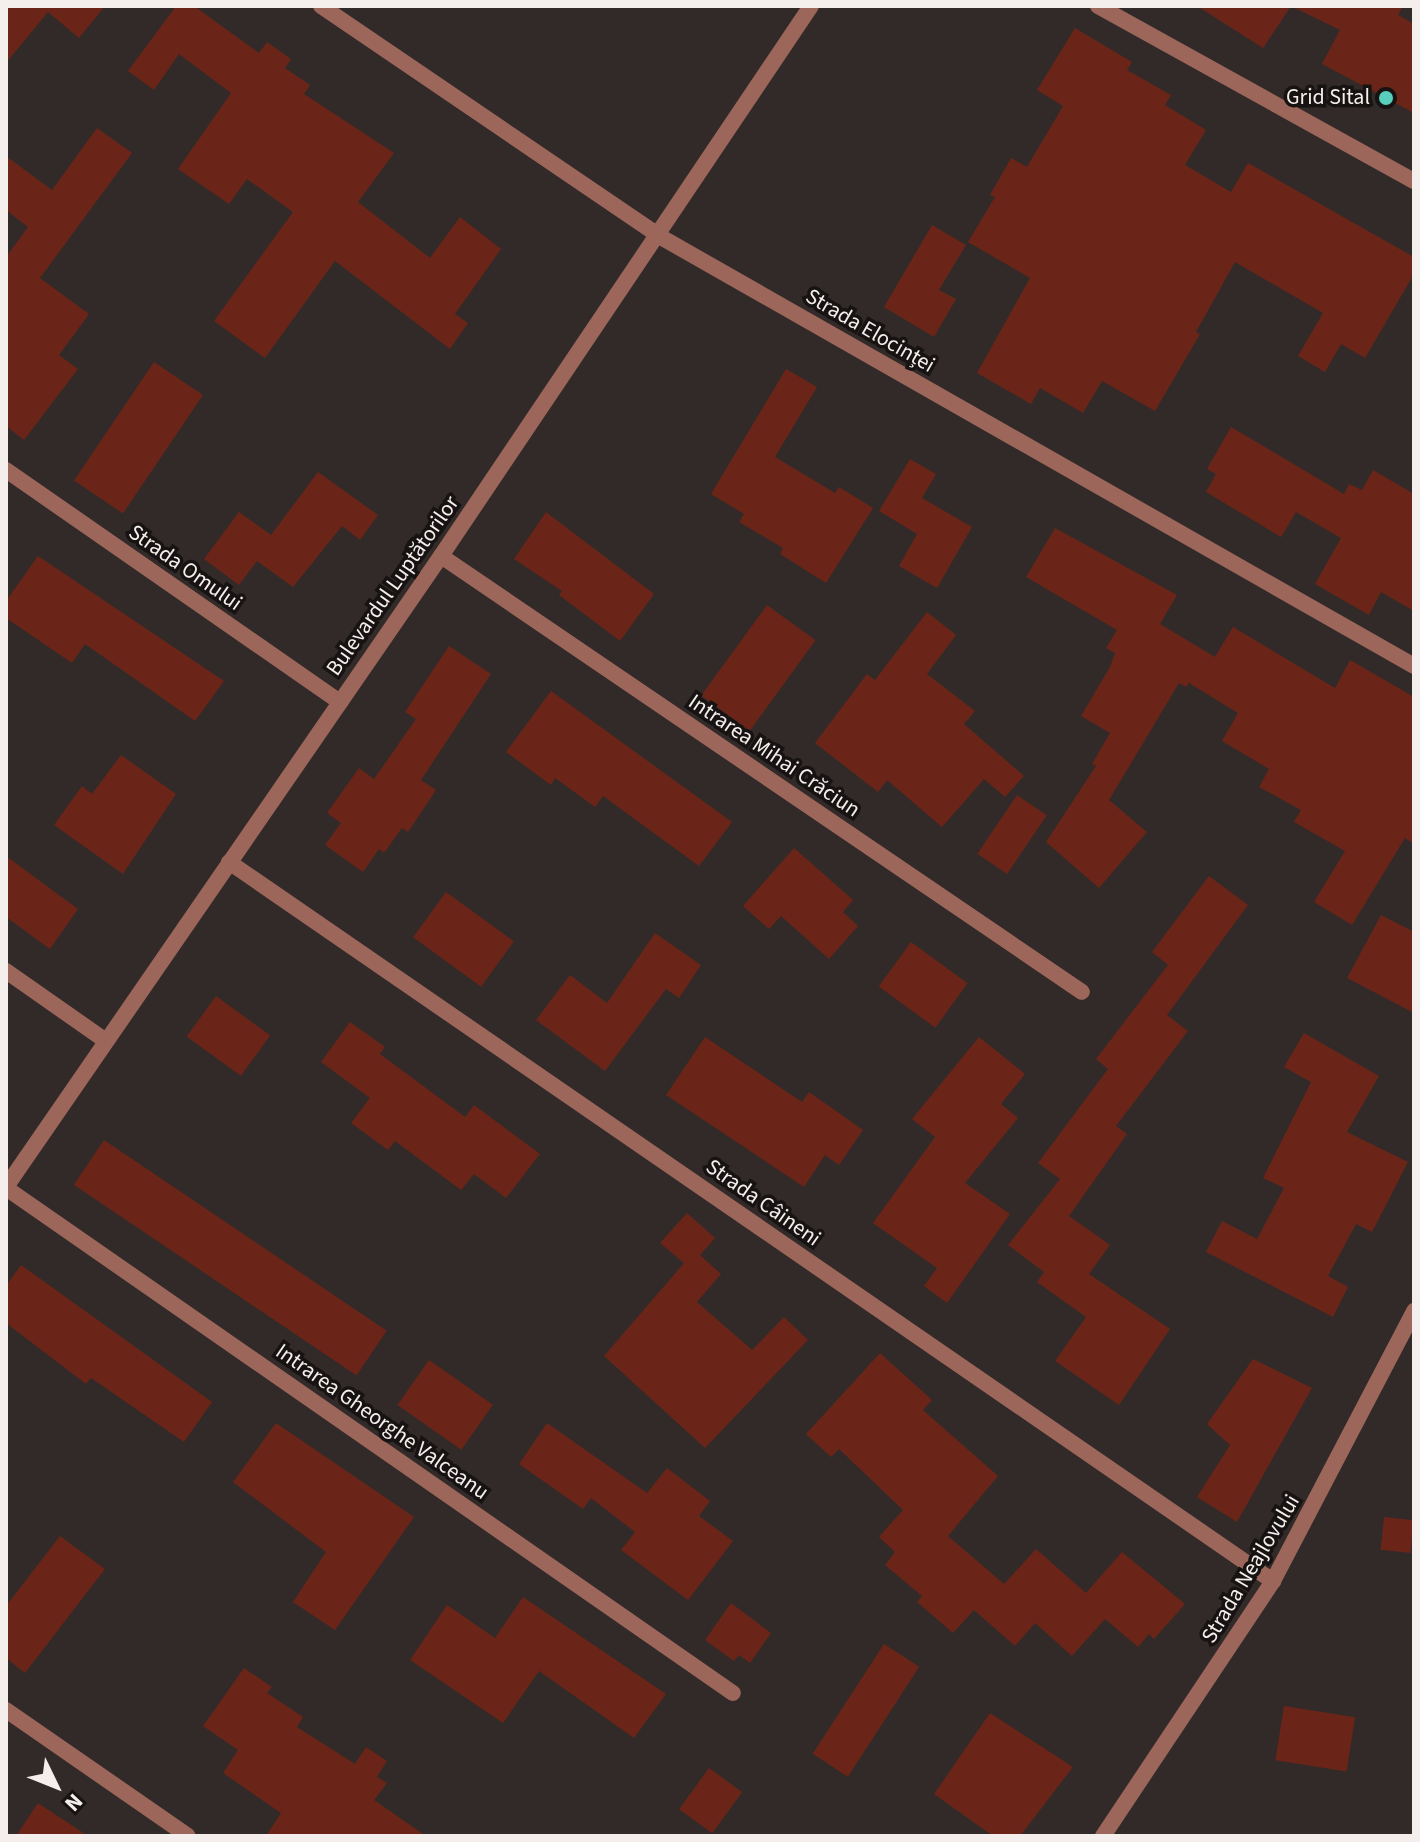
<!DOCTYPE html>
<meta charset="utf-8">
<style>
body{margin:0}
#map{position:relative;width:1420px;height:1842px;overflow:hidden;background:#322a28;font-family:"Source Sans 3",sans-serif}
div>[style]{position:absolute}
.building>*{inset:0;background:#6a2518;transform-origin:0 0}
.street>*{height:16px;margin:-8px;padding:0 8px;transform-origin:8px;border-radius:8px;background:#9d665b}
.dots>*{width:22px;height:22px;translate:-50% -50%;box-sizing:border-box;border:4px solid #171312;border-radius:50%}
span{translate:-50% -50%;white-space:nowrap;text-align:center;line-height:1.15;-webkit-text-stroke:7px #171312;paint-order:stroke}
.poi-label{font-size:22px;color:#f4eeed}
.right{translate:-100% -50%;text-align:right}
.street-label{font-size:22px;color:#f4eeed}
.frame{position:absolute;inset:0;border:8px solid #f4eeed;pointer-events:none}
.north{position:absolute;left:16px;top:1746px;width:80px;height:80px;-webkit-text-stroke:6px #171312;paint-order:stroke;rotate:133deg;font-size:22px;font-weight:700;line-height:32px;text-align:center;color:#f4eeed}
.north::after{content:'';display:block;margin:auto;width:28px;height:36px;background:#f4eeed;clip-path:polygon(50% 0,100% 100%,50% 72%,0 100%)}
</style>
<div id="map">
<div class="building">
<i style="clip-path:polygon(6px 6px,105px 6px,79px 38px,48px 12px,6px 63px)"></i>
<i style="clip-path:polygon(176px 6px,194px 6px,259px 53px,267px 42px,291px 59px,285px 68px,310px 85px,304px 94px,394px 153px,358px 202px,430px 258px,460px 217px,501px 249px,455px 314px,468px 323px,450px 349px,335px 261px,265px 358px,214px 321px,293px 212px,247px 179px,229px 204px,178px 169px,231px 93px,179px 54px,154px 90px,128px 71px)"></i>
<i style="clip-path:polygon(1197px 6px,1403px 6px,1398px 15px,1414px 24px,1414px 113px,1322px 64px,1340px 30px,1291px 6px,1263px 48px)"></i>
<i style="clip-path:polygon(1075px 28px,1132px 62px,1127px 70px,1171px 95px,1165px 105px,1206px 130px,1185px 165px,1231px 192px,1248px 163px,1414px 257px,1414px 274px,1365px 358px,1341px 344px,1325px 372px,1298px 356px,1323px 313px,1235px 262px,1196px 332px,1200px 334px,1155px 411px,1102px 381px,1083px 413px,1040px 388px,1031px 404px,977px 373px,1030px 278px,968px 242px,995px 197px,990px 195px,1011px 158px,1027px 167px,1063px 106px,1037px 90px)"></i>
<i style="clip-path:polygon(97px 128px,132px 153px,40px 278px,89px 314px,59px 355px,78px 369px,24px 440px,6px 426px,6px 257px,28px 227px,6px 210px,6px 156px,52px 190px)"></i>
<i style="clip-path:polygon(932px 225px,966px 245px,939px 290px,956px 299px,934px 337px,884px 307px)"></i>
<i style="left:154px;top:362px;width:59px;height:143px;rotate:34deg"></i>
<i style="clip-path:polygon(786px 369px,817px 387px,775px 457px,835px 493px,839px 487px,873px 508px,826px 583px,780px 554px,783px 548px,739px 522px,744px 514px,711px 494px)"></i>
<i style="clip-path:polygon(1231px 427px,1344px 494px,1349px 484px,1362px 490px,1373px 470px,1414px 494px,1414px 611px,1381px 592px,1369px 615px,1315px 584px,1341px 538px,1296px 512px,1281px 537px,1206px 492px,1216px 474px,1207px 469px)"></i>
<i style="clip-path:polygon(910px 459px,936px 474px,922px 498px,972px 527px,937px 588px,899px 566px,917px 534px,879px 511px)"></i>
<i style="clip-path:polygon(318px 472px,378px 515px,360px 540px,342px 526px,293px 587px,257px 561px,239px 585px,204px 559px,239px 512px,271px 535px)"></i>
<i style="clip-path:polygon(546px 512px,654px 594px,620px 641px,559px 595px,562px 591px,514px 559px)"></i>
<i style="clip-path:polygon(1055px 528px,1177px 595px,1160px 624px,1215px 657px,1233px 627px,1335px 688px,1350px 660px,1414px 697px,1414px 844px,1405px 838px,1352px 925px,1314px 902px,1345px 851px,1294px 822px,1301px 810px,1259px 787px,1269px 769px,1222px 741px,1238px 713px,1189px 683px,1186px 687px,1179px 683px,1109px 800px,1147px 832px,1099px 888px,1046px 842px,1096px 766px,1092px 764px,1110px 733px,1081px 716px,1110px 667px,1115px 653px,1106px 648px,1117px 630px,1026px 577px)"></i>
<i style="clip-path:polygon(38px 556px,224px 681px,195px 721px,85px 644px,72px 663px,6px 618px,6px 601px)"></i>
<i style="left:767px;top:605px;width:60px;height:112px;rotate:36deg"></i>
<i style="clip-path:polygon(927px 612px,956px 635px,927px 674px,975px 711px,964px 724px,1024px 776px,1005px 797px,984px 779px,942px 827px,887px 780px,878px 792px,815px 743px,867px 674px,875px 680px)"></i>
<i style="clip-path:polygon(449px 646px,491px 674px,421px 780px,436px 790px,408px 832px,402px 828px,384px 853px,379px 849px,363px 872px,325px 845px,341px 823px,327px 813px,359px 768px,374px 779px,416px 719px,405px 712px)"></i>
<i style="clip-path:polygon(551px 691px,732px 822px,699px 866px,603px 796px,595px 807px,555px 778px,551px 785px,506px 752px)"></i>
<i style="clip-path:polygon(121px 755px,176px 794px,123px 874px,54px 825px,82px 786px,92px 794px)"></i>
<i style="left:1017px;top:795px;width:36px;height:71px;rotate:34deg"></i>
<i style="clip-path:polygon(794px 848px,853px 900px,843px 912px,858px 926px,829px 959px,781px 916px,769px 929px,743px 906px)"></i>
<i style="clip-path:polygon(6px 856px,78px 909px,50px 949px,6px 917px)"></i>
<i style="clip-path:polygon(1209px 876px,1248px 905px,1167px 1015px,1188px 1031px,1116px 1126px,1127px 1134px,1069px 1216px,1110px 1245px,1089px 1274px,1170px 1329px,1119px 1405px,1055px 1361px,1086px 1317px,1037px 1282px,1044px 1272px,1008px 1245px,1060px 1179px,1038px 1163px,1108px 1069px,1096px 1059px,1168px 965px,1152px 952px)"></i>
<i style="left:446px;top:892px;width:84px;height:56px;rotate:36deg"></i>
<i style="clip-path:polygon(1381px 915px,1414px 932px,1414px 1013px,1347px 978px)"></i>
<i style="clip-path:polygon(655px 933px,701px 965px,679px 998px,666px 989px,605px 1071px,536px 1020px,570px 975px,607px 1003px)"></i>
<i style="left:911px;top:942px;width:70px;height:55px;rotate:36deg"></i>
<i style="left:216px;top:996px;width:67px;height:50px;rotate:36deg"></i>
<i style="clip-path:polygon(350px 1022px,385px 1047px,380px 1054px,465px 1117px,474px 1105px,540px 1154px,506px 1198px,474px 1174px,461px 1190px,395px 1141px,388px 1150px,351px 1123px,370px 1098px,321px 1062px)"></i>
<i style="clip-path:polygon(1304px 1033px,1379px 1076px,1347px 1132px,1408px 1162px,1372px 1232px,1356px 1224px,1328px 1276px,1348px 1287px,1333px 1317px,1206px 1252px,1222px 1221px,1257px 1239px,1284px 1188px,1263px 1178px,1311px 1082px,1284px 1067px)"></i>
<i style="clip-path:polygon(705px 1037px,802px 1102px,809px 1092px,863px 1130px,839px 1165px,825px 1155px,804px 1187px,666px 1095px)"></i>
<i style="clip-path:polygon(979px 1037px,1025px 1074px,1001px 1104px,1018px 1118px,965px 1183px,1010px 1214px,947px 1303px,924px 1286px,937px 1268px,873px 1223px,935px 1137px,912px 1119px)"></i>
<i style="left:104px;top:1140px;width:341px;height:54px;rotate:34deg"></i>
<i style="clip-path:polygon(687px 1213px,715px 1238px,700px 1255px,721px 1274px,697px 1302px,752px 1350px,784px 1317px,808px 1340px,705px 1448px,604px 1356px,684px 1263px,660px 1243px)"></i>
<i style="clip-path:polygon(21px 1265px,212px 1402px,184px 1442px,91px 1378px,86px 1384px,6px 1323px,6px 1286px)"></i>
<i style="clip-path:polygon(880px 1353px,932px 1400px,923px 1410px,998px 1476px,948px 1536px,1004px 1584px,1036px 1549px,1086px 1593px,1122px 1552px,1185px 1604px,1154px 1639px,1149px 1634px,1138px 1647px,1105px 1619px,1072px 1656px,1035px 1623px,1015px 1646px,974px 1610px,953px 1633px,917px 1602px,922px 1596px,885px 1565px,895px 1552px,879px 1537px,903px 1510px,839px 1449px,831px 1457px,806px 1434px)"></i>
<i style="clip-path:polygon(1253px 1359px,1312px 1388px,1237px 1522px,1197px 1497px,1230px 1445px,1207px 1424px)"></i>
<i style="left:429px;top:1360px;width:78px;height:55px;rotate:35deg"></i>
<i style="clip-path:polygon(276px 1423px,414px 1517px,335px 1630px,293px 1602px,326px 1552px,233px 1482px)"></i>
<i style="clip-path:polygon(547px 1423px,647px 1493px,667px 1468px,710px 1501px,699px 1516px,733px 1541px,688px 1600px,621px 1550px,635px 1532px,591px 1498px,583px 1509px,519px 1464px)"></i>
<i style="left:1384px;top:1517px;width:30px;height:33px;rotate:6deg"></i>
<i style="clip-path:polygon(60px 1536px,105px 1569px,25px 1673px,6px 1658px,6px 1606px)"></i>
<i style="clip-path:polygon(523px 1597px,666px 1694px,634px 1738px,539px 1671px,503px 1723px,410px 1660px,447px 1605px,495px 1638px)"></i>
<i style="clip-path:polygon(731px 1603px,771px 1633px,750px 1663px,739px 1655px,734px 1661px,705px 1640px)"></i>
<i style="left:884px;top:1644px;width:42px;height:131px;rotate:33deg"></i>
<i style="clip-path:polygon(244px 1668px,272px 1687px,267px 1693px,303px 1717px,297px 1727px,355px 1764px,366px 1747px,387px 1761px,377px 1777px,387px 1783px,374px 1800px,426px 1836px,266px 1836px,281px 1813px,223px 1773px,238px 1750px,203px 1726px)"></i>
<i style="left:1284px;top:1706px;width:72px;height:55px;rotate:9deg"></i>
<i style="clip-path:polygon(990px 1713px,1073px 1767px,1020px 1836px,993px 1836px,934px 1794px)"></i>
<i style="left:709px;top:1768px;width:41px;height:51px;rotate:36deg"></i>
<i style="clip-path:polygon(38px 1803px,88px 1836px,16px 1836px)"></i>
</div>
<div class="street">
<i style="left:321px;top:6px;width:409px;rotate:34.2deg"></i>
<i style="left:659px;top:236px;width:869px;rotate:29.66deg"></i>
<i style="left:1098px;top:6px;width:361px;rotate:29deg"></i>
<i style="left:6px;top:470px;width:407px;rotate:34.8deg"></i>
<i style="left:441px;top:556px;width:775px;rotate:34.22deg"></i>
<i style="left:229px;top:862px;width:1268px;rotate:34.56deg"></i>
<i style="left:6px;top:971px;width:122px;rotate:35deg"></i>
<i style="left:6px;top:1187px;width:766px;rotate:-55.42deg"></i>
<i style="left:441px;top:556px;width:663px;rotate:-56.07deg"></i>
<i style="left:6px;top:1188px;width:885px;rotate:34.79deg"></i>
<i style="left:6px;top:1710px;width:221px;rotate:34.7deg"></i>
<i style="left:1103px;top:1836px;width:306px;rotate:-56.3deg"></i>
<i style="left:1273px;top:1581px;width:305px;rotate:-62.4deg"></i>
</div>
<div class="dots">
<i style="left:1386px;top:98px;background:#5acebd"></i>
</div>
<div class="poi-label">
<span class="right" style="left:1370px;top:98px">Grid Sital</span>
</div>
<div class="street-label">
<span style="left:870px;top:331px;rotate:30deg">Strada Elocinței</span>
<span style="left:185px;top:568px;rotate:35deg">Strada Omului</span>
<span style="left:393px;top:586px;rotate:-55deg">Bulevardul Luptătorilor</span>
<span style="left:774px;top:756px;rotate:34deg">Intrarea Mihai Crăciun</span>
<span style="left:763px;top:1203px;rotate:35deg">Strada Câineni</span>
<span style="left:382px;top:1422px;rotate:35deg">Intrarea Gheorghe Valceanu</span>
<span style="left:1251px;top:1569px;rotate:-59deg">Strada Neajlovului</span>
</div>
<div class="frame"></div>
<div class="north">N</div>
</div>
